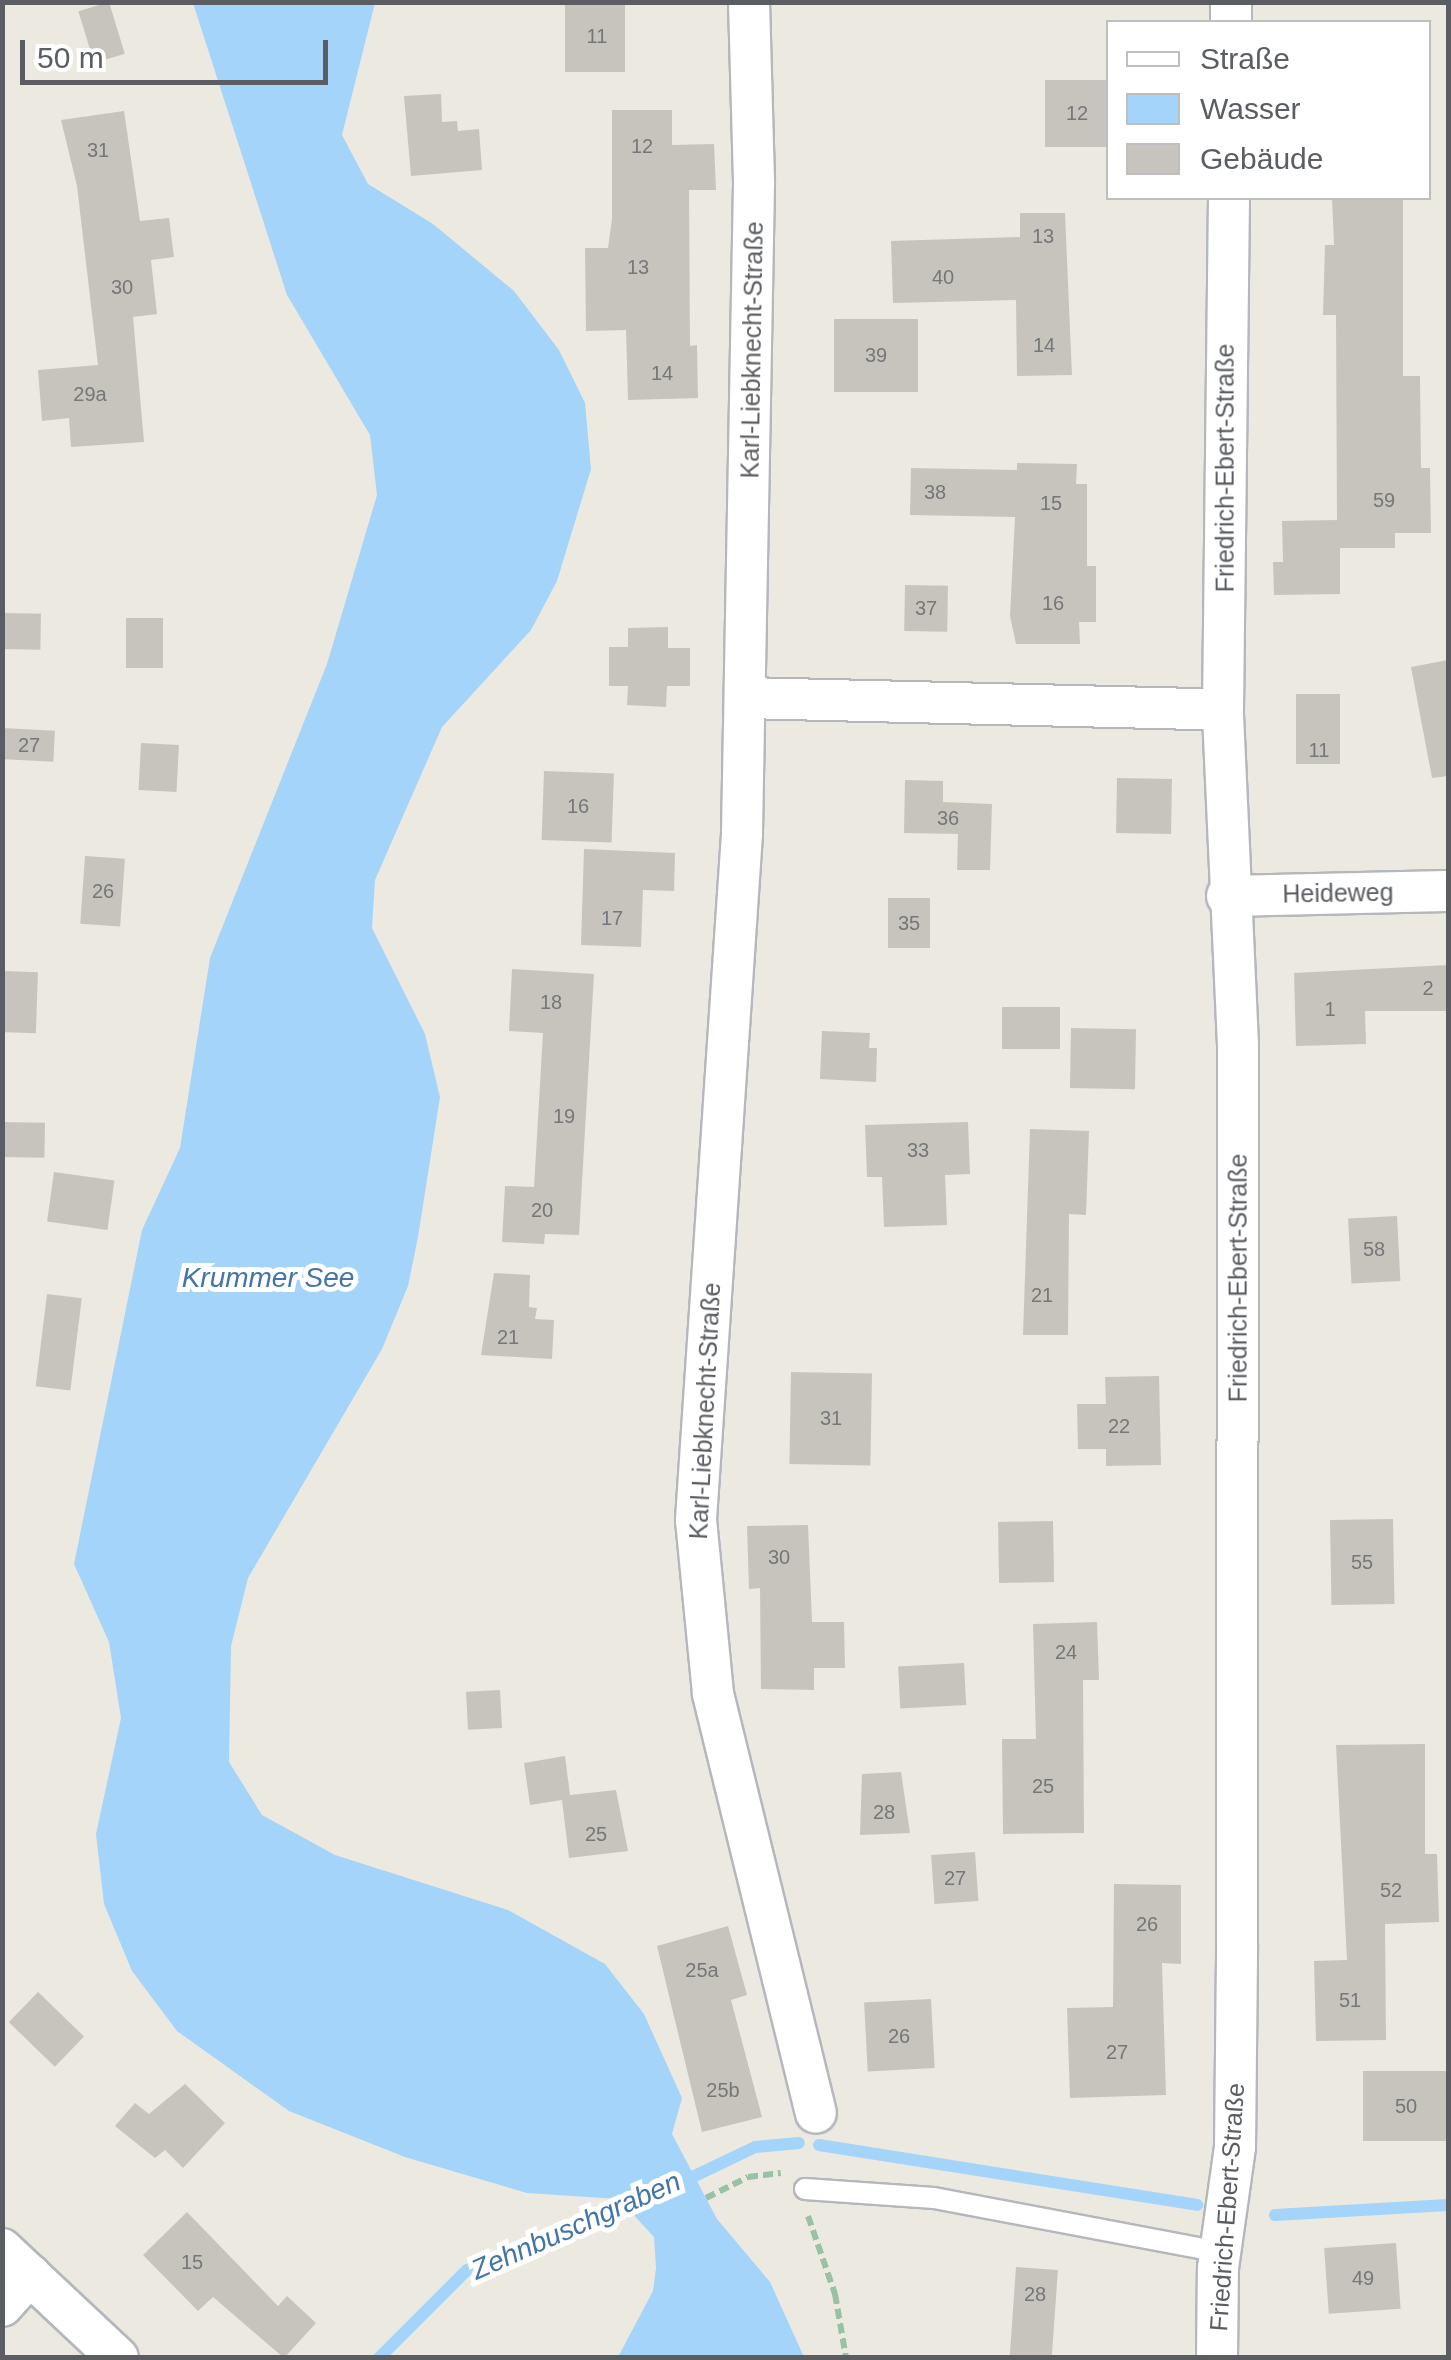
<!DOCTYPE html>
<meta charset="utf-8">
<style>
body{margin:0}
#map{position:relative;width:1451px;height:2360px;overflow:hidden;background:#ece9e1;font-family:Arial,sans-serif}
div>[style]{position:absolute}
.water>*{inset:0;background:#a4d4f9}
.stream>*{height:12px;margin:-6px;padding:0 6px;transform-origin:6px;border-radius:6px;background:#a4d4f9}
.building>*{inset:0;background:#c7c4be;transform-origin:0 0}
.path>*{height:6px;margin-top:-3px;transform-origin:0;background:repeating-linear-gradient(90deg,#99c2a4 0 10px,transparent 0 15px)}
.roads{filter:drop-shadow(2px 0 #b4b7bb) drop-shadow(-2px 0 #b4b7bb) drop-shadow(0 2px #b4b7bb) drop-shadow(0 -2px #b4b7bb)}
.lane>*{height:20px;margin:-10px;padding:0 10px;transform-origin:10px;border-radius:10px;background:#fff}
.street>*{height:40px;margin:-20px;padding:0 20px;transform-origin:20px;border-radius:20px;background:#fff}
span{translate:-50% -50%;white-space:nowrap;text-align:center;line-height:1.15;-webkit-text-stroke:10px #fff;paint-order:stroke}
.number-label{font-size:20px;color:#757778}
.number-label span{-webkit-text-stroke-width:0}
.street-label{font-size:25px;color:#5a5d61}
.water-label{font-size:28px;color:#4375a9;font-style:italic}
.frame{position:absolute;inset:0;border:5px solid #5a5d61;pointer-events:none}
.legend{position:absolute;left:1106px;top:20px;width:325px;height:180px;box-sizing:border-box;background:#fff;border:2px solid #bdbec0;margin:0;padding:12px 18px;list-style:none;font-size:30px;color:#5a5d61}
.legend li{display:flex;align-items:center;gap:20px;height:50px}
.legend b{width:50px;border:2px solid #bdbec0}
.scale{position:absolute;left:20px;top:40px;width:308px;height:45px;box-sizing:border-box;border:5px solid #5a5d61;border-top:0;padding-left:12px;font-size:30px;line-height:35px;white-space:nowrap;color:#5a5d61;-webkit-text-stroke:8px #fff;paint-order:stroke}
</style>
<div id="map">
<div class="water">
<i style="clip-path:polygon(193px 3px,375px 3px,342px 135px,368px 184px,433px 224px,514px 291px,559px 350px,585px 403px,591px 469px,557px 581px,531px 630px,442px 727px,375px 880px,372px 928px,425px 1034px,440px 1097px,418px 1237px,408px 1286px,382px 1349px,248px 1578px,231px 1646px,229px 1762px,262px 1815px,335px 1855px,508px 1910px,605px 1964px,644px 2014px,682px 2098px,672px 2134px,717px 2219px,770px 2282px,804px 2357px,618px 2357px,653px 2291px,656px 2268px,654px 2237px,619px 2199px,527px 2193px,405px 2157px,289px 2111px,177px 2031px,132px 1971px,104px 1904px,96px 1834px,121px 1718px,109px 1642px,74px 1564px,142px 1230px,180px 1148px,210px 958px,327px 664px,377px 495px,370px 435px,287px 295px)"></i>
</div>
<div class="stream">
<i style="left:819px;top:2145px;width:383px;rotate:9deg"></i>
<i style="left:680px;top:2183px;width:83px;rotate:-25.6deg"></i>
<i style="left:755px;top:2147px;width:44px;rotate:-5.2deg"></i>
<i style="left:1275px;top:2215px;width:173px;rotate:-3.3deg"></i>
<i style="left:379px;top:2358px;width:124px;rotate:-45deg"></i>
<i style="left:467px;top:2270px;width:185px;rotate:-21.9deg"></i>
</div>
<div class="building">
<i style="left:109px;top:2px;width:54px;height:32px;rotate:73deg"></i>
<i style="left:565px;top:2px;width:60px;height:70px"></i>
<i style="left:1045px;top:80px;width:63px;height:67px"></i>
<i style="clip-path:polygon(441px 94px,442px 122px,457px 121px,458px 131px,479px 129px,482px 170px,411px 176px,404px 96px)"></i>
<i style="clip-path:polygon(612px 110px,672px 110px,672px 145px,714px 144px,716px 190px,689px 190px,690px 346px,697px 345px,698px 398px,628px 400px,626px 330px,586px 331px,585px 248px,608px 248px,612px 219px)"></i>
<i style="clip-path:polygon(124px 111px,140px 221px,169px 218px,174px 257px,151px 260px,157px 314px,133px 317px,144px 442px,71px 447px,69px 418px,42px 421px,38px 370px,98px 365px,77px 186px,61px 120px)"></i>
<i style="clip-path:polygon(1332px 198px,1403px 198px,1403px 376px,1420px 376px,1421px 468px,1430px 468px,1431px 533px,1395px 533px,1395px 548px,1340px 548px,1340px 594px,1274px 595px,1273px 562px,1283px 562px,1282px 521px,1337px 520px,1336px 315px,1323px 315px,1325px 245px,1334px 245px)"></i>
<i style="clip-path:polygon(1020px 213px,1065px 213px,1072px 375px,1017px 376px,1016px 300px,893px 303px,891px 241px,1020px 237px)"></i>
<i style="left:834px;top:319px;width:84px;height:73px"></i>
<i style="clip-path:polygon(1017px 463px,1077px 464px,1076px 484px,1087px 484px,1087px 566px,1096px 566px,1096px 622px,1079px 622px,1080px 644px,1016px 644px,1010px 616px,1015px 517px,910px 515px,911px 468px,1017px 470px)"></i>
<i style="left:905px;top:585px;width:43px;height:46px;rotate:1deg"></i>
<i style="left:2px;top:613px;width:39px;height:36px;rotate:1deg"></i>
<i style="left:126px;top:618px;width:37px;height:50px"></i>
<i style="clip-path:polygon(668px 627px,668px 648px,690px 648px,690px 686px,667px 686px,666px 707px,627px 705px,628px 686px,609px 686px,609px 647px,628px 647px,628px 628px)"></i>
<i style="clip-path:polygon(1448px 660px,1448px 776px,1432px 778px,1411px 667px)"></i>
<i style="left:1296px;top:694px;width:44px;height:70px"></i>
<i style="left:2px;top:728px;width:53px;height:31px;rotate:3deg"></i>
<i style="left:141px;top:743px;width:38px;height:47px;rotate:3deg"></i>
<i style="left:544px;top:771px;width:70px;height:69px;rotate:2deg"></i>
<i style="left:1117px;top:778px;width:55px;height:55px;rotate:1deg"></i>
<i style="clip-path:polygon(905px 780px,943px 781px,943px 802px,992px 804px,990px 870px,957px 870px,958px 834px,904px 833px)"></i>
<i style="clip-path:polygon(584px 849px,675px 853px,674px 891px,643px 890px,641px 947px,581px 945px)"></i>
<i style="left:85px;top:856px;width:40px;height:68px;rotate:4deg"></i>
<i style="left:888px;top:898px;width:42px;height:50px"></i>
<i style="clip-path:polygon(1448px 965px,1448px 1011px,1365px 1011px,1366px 1044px,1296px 1046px,1294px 973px)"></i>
<i style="clip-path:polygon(512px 969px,594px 974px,579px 1235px,545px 1234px,544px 1244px,502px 1242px,505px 1186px,534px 1187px,543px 1033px,509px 1031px)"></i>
<i style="left:2px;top:971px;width:36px;height:61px;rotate:2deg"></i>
<i style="left:1002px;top:1007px;width:58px;height:42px"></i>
<i style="left:1071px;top:1028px;width:65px;height:60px;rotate:1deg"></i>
<i style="clip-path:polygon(822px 1031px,870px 1033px,869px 1048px,877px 1048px,876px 1082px,820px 1079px)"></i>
<i style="left:2px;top:1122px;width:43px;height:35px;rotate:1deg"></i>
<i style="clip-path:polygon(968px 1122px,970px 1174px,945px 1175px,947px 1225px,884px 1227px,882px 1177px,867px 1177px,865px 1125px)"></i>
<i style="clip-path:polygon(1030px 1129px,1089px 1131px,1086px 1215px,1069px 1214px,1068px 1335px,1023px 1335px)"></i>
<i style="left:54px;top:1172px;width:61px;height:50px;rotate:8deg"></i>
<i style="left:1397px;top:1216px;width:65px;height:49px;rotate:87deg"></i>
<i style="clip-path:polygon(494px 1273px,530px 1275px,529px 1307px,537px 1308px,535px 1319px,554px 1320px,552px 1359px,481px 1355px)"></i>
<i style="left:47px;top:1294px;width:35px;height:93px;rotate:7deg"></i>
<i style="left:791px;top:1372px;width:81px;height:92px;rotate:1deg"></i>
<i style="clip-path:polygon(1159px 1376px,1161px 1465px,1106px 1466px,1106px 1449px,1078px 1449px,1077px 1404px,1106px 1404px,1105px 1377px)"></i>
<i style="left:1393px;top:1519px;width:85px;height:63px;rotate:89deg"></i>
<i style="left:1053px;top:1521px;width:61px;height:55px;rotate:89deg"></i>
<i style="clip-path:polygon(808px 1525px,812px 1622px,844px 1622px,845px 1668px,814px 1668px,814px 1690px,761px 1689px,760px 1588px,749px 1589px,747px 1526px)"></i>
<i style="clip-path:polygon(1097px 1622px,1099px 1680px,1083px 1680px,1084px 1833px,1003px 1834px,1002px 1739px,1036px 1739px,1033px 1624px)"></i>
<i style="left:964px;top:1663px;width:42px;height:66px;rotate:87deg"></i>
<i style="left:500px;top:1690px;width:38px;height:34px;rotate:87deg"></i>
<i style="clip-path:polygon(1425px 1744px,1425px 1854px,1437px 1854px,1439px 1922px,1385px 1924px,1386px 2040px,1316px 2041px,1314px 1961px,1347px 1960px,1336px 1745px)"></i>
<i style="clip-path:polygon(565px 1756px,570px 1795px,616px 1790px,628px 1851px,569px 1858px,562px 1800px,530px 1805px,524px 1763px)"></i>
<i style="clip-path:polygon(901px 1772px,910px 1833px,860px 1835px,862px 1774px)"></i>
<i style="left:975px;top:1852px;width:49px;height:44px;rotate:86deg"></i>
<i style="clip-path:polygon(1114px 1884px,1181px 1885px,1181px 1964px,1162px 1963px,1166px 2095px,1070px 2098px,1067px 2008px,1113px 2007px)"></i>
<i style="clip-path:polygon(728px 1926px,747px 1995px,731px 2000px,762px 2117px,702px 2132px,657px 1946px)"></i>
<i style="left:38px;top:1992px;width:64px;height:42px;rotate:44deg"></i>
<i style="left:931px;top:1999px;width:69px;height:67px;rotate:87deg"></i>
<i style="left:1363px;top:2071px;width:85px;height:70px"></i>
<i style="clip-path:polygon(185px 2084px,225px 2123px,183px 2168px,165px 2150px,155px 2158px,115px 2126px,135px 2103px,149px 2114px)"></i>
<i style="clip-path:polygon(187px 2212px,278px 2306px,287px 2296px,316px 2323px,284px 2358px,213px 2297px,198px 2311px,143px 2255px)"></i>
<i style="left:1396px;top:2243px;width:66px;height:72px;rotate:86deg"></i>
<i style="left:1016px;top:2267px;width:42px;height:91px;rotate:4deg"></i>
</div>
<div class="path">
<i style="left:706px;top:2198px;width:47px;rotate:-26.6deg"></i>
<i style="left:748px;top:2177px;width:33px;rotate:-7deg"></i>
<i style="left:808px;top:2216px;width:83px;rotate:70.9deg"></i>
<i style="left:835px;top:2294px;width:65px;rotate:80.2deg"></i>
</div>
<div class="roads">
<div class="lane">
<i style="left:805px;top:2189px;width:129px;rotate:4deg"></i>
<i style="left:934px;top:2198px;width:291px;rotate:10.7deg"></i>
</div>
<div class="street">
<i style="left:749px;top:2px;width:182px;rotate:88.4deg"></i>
<i style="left:754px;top:184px;width:650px;rotate:91.06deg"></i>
<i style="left:742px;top:834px;width:688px;rotate:93.84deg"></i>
<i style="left:696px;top:1520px;width:175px;rotate:84.4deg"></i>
<i style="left:713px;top:1694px;width:431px;rotate:76.2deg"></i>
<i style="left:1231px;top:22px;width:20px;rotate:-90deg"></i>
<i style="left:746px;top:698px;width:477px;rotate:1.4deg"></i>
<i style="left:1227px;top:896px;width:221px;rotate:-1.3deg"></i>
<i style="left:2px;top:2249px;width:159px;rotate:43.2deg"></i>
<i style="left:2px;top:2306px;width:42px;rotate:-47.9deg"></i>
<i style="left:1217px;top:2358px;width:90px;rotate:-89.4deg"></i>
<i style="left:1218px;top:2268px;width:122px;rotate:-82deg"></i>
<i style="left:1235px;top:2147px;width:203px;rotate:-89.4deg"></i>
<i style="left:1237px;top:1944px;width:899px;rotate:-89.94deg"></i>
<i style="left:1238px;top:1045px;width:335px;rotate:-92.6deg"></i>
<i style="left:1223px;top:710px;width:512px;rotate:-89.33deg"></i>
</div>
</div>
<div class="number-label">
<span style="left:597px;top:36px">11</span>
<span style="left:1077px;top:113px">12</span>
<span style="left:642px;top:146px">12</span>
<span style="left:98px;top:150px">31</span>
<span style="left:1043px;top:236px">13</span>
<span style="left:638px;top:267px">13</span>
<span style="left:943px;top:277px">40</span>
<span style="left:122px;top:287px">30</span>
<span style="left:1044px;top:345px">14</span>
<span style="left:876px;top:355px">39</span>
<span style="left:662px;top:373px">14</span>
<span style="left:90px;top:394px">29a</span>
<span style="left:935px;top:492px">38</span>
<span style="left:1384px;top:500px">59</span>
<span style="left:1051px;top:503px">15</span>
<span style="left:1053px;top:603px">16</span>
<span style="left:926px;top:608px">37</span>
<span style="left:29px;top:745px">27</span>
<span style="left:1319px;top:750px">11</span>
<span style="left:578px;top:806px">16</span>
<span style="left:948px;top:818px">36</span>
<span style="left:103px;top:891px">26</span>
<span style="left:612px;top:918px">17</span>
<span style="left:909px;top:923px">35</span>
<span style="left:1428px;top:988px">2</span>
<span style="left:551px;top:1002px">18</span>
<span style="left:1330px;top:1009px">1</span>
<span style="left:564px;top:1116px">19</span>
<span style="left:918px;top:1150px">33</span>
<span style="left:542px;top:1210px">20</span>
<span style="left:1374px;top:1249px">58</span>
<span style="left:1042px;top:1295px">21</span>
<span style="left:508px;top:1337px">21</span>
<span style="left:831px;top:1418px">31</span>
<span style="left:1119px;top:1426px">22</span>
<span style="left:779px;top:1557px">30</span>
<span style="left:1362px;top:1562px">55</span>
<span style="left:1066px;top:1652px">24</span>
<span style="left:1043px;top:1786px">25</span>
<span style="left:884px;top:1812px">28</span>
<span style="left:596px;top:1834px">25</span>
<span style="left:955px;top:1878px">27</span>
<span style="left:1391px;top:1890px">52</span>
<span style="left:1147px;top:1924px">26</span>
<span style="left:702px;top:1970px">25a</span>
<span style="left:1350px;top:2000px">51</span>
<span style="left:899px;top:2036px">26</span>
<span style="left:1117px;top:2052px">27</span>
<span style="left:723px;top:2090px">25b</span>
<span style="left:1406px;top:2106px">50</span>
<span style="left:192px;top:2262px">15</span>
<span style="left:1363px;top:2278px">49</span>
<span style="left:1035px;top:2294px">28</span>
</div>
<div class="street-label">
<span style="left:752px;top:350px;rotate:-89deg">Karl-Liebknecht-Straße</span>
<span style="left:1225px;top:468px;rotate:-90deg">Friedrich-Ebert-Straße</span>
<span style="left:1338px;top:893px;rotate:-1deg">Heideweg</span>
<span style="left:1238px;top:1278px;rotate:-90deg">Friedrich-Ebert-Straße</span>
<span style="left:705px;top:1411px;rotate:-87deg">Karl-Liebknecht-Straße</span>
<span style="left:1227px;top:2207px;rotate:-86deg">Friedrich-Ebert-Straße</span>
</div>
<div class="water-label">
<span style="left:268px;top:1278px">Krummer See</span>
<span style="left:576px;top:2226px;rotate:-24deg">Zehnbuschgraben</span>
</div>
<div class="frame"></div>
<ul class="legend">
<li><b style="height:12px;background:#fff"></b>Straße</li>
<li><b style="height:28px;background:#a4d4f9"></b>Wasser</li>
<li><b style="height:28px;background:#c7c4be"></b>Gebäude</li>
</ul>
<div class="scale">50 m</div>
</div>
